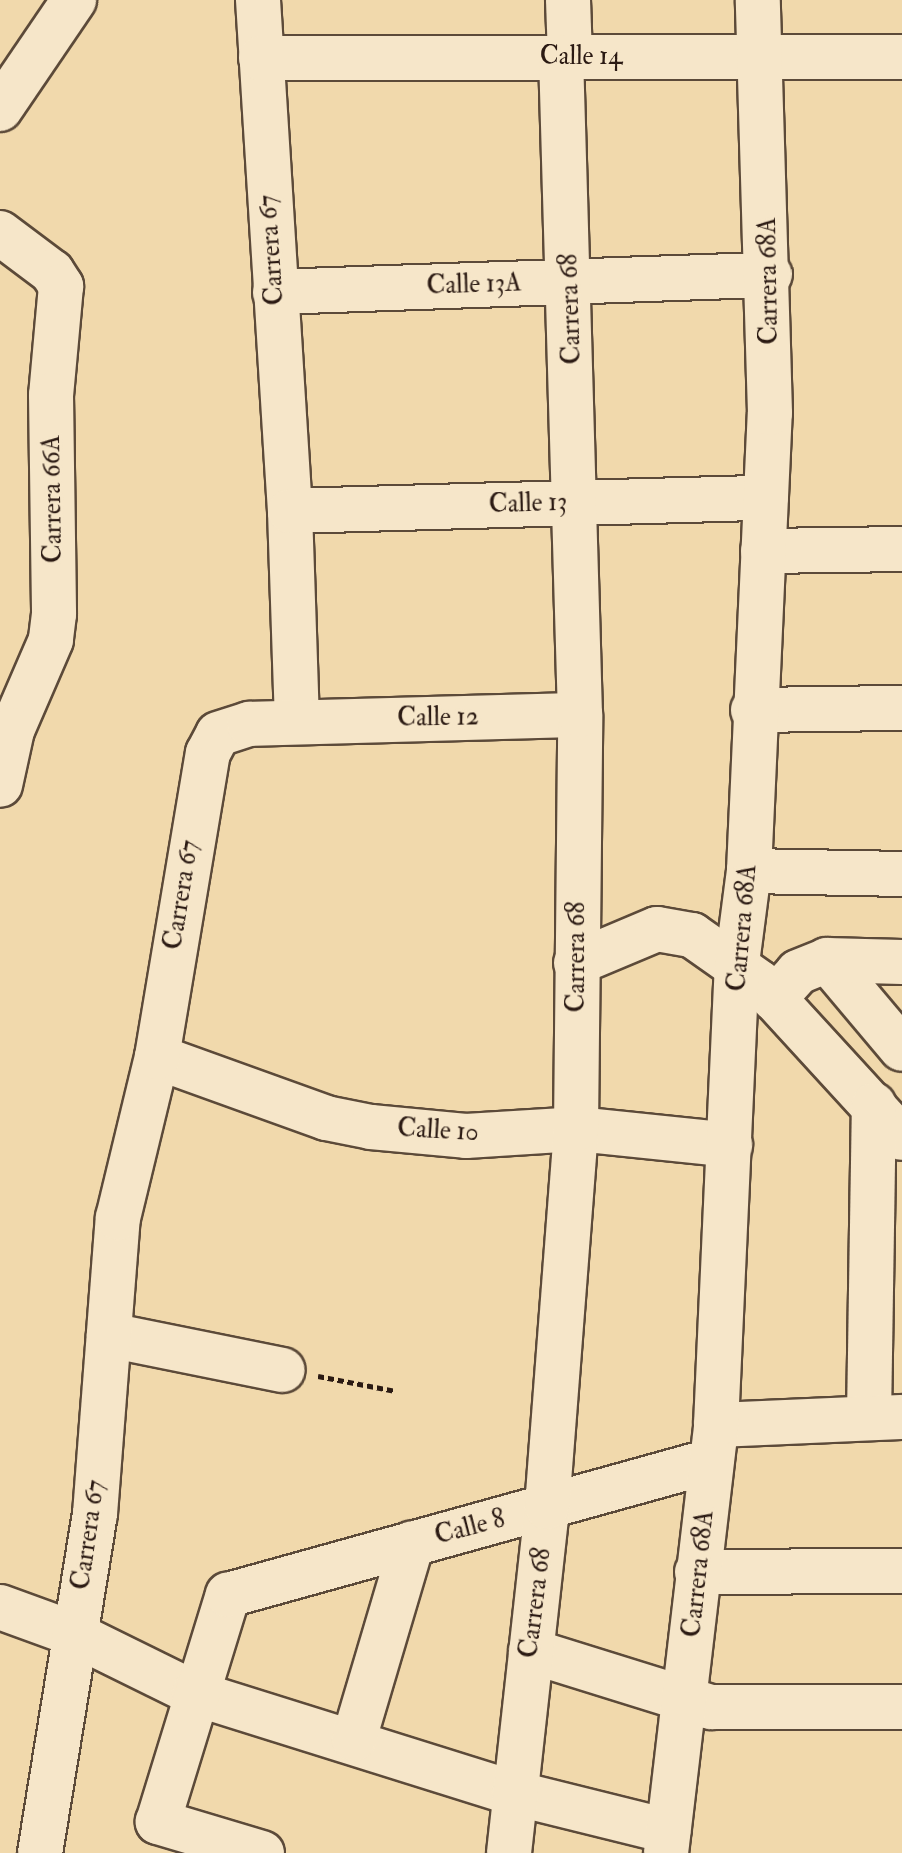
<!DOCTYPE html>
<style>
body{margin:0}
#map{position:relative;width:902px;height:1853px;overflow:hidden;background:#f1d9ac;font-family:"IM FELL Double Pica",serif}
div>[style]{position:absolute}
.path>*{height:5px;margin-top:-2.5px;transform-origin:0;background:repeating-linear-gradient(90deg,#2b1a13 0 6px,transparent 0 10px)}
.roads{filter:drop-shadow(2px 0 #5c4a39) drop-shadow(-2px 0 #5c4a39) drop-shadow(0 2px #5c4a39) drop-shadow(0 -2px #5c4a39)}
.minor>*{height:44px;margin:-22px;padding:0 22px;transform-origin:22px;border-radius:22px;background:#f6e6c9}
span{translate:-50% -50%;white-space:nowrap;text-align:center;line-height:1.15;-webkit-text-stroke:6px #f6e6c9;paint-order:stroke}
.street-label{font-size:26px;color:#2b1a13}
</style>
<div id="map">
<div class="path">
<i style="left:318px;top:1376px;width:79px;rotate:10.9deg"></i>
</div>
<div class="roads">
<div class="minor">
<i style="left:258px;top:0;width:512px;rotate:86.42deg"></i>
<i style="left:290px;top:511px;width:211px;rotate:88.1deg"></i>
<i style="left:568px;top:0;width:58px;rotate:88deg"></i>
<i style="left:261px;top:58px;width:641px;rotate:-0.09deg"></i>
<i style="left:0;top:109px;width:132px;rotate:-55.8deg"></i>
<i style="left:0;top:233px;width:65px;rotate:36.9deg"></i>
<i style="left:52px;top:272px;width:17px;rotate:57deg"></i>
<i style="left:61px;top:286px;width:109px;rotate:95.2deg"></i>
<i style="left:51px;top:395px;width:219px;rotate:89.2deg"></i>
<i style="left:54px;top:614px;width:26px;rotate:97deg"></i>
<i style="left:51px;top:640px;width:98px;rotate:113.4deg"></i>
<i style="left:12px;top:730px;width:56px;rotate:102.3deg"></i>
<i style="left:275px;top:292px;width:495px;rotate:-2deg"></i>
<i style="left:290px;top:511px;width:476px;rotate:-1.6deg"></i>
<i style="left:763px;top:551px;width:139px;rotate:-0.8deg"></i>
<i style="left:753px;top:710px;width:149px;rotate:-0.8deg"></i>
<i style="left:749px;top:871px;width:153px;rotate:1.1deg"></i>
<i style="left:827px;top:960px;width:116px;rotate:49.9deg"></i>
<i style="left:576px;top:963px;width:88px;rotate:-22.8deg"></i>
<i style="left:657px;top:929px;width:36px;rotate:10deg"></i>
<i style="left:692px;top:935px;width:83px;rotate:35.2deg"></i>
<i style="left:760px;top:983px;width:210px;rotate:47.5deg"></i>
<i style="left:774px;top:999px;width:36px;rotate:-48deg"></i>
<i style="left:798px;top:972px;width:31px;rotate:-22deg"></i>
<i style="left:827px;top:960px;width:75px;rotate:1.5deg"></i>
<i style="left:157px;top:1057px;width:180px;rotate:19.8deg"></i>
<i style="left:326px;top:1118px;width:46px;rotate:11.3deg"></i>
<i style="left:371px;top:1127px;width:95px;rotate:5.4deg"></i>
<i style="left:466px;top:1136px;width:110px;rotate:-3.6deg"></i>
<i style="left:576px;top:1129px;width:155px;rotate:5.9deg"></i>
<i style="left:109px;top:1335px;width:177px;rotate:11.4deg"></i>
<i style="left:869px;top:1417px;width:312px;rotate:-89.1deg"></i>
<i style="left:716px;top:1425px;width:186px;rotate:-2.5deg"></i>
<i style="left:697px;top:1572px;width:205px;rotate:-0.3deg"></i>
<i style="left:0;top:1607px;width:79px;rotate:20deg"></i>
<i style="left:74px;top:1634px;width:134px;rotate:26.2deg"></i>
<i style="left:194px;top:1693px;width:335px;rotate:17.4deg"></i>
<i style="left:514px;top:1793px;width:159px;rotate:13.9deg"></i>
<i style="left:531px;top:1651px;width:189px;rotate:17.3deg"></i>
<i style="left:711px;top:1707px;width:191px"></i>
<i style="left:354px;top:1739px;width:204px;rotate:-73.5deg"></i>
<i style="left:40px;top:1853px;width:343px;rotate:-80.8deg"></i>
<i style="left:95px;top:1514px;width:297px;rotate:-85.6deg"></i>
<i style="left:118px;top:1218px;width:166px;rotate:-76.4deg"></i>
<i style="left:157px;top:1057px;width:308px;rotate:-80.5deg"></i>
<i style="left:208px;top:753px;width:21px;rotate:-62deg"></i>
<i style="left:218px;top:734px;width:33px;rotate:-18deg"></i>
<i style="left:249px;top:724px;width:331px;rotate:-1.6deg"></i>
<i style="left:262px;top:1853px;width:109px;rotate:-163.4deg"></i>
<i style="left:158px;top:1822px;width:238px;rotate:-72.9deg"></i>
<i style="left:228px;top:1595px;width:501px;rotate:-15.51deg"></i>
<i style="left:509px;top:1853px;width:348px;rotate:-83.7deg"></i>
<i style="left:547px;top:1507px;width:379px;rotate:-85.6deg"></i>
<i style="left:576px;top:1129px;width:414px;rotate:-89.4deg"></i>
<i style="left:580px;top:715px;width:658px;rotate:-91.65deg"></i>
<i style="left:666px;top:1853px;width:431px;rotate:-83.3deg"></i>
<i style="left:716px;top:1425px;width:462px;rotate:-87.4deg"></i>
<i style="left:737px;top:963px;width:93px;rotate:-82.6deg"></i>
<i style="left:749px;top:871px;width:458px;rotate:-87.4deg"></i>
<i style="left:770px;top:413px;width:413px;rotate:-91.7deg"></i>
</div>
</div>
<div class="street-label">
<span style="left:581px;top:57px">Calle 14</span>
<span style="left:272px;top:250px;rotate:-94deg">Carrera 67</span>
<span style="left:769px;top:281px;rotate:-91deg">Carrera 68A</span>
<span style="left:474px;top:285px;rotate:-2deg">Calle 13A</span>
<span style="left:571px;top:309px;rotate:-92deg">Carrera 68</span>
<span style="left:53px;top:499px;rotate:-91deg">Carrera 66A</span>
<span style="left:528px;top:504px;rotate:-2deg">Calle 13</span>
<span style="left:438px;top:718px;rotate:-1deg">Calle 12</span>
<span style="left:182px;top:895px;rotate:-81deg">Carrera 67</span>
<span style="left:743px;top:928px;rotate:-85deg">Carrera 68A</span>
<span style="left:577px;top:957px;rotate:-90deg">Carrera 68</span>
<span style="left:438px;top:1131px;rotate:3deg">Calle 10</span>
<span style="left:470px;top:1528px;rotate:-15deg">Calle 8</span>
<span style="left:89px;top:1535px;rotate:-82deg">Carrera 67</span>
<span style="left:699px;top:1574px;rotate:-84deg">Carrera 68A</span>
<span style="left:536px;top:1603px;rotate:-83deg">Carrera 68</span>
</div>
</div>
